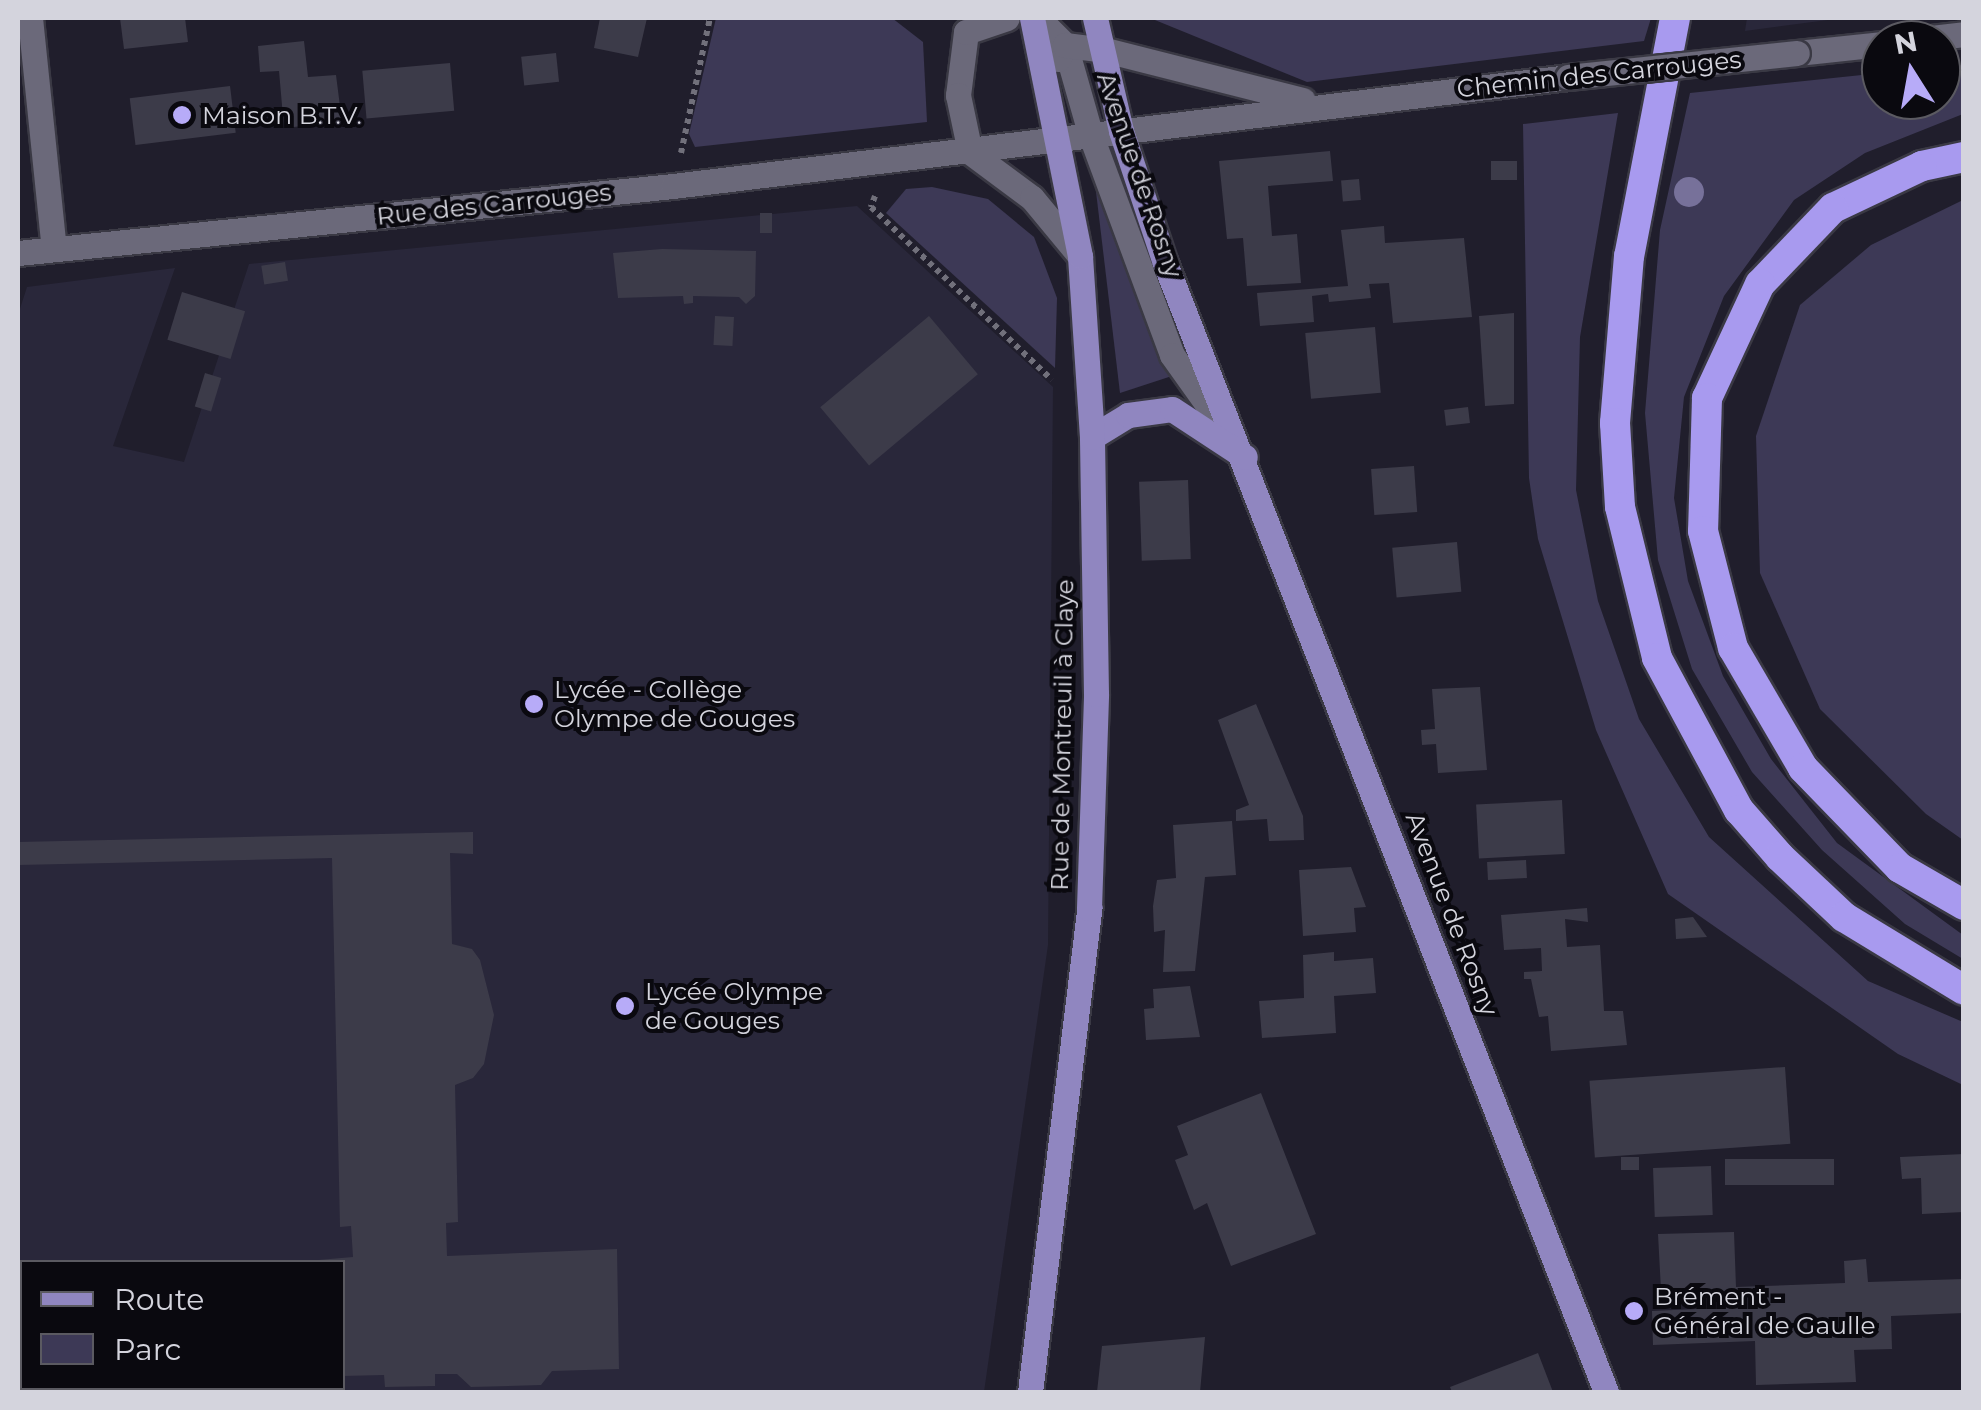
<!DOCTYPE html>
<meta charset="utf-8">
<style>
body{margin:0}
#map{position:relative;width:1981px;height:1410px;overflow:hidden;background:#201e2c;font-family:Montserrat,sans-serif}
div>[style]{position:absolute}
.built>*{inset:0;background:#29273a}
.green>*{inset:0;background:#3d3956}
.building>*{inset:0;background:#3c3b49;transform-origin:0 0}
.path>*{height:6px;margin-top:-3px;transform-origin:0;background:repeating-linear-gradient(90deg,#71707b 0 5px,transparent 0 10px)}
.roads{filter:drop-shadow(2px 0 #3a3944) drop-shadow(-2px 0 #3a3944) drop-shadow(0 2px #3a3944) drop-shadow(0 -2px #3a3944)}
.minor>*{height:25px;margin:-12.5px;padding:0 12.5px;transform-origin:12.5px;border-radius:12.5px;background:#6b697a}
.major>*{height:25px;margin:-12.5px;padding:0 12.5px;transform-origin:12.5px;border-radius:12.5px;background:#9086c0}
.highway>*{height:30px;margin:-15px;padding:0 15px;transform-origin:15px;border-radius:15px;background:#a89aef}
.bridges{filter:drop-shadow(2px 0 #3a3944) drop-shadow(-2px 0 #3a3944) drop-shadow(0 2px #3a3944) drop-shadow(0 -2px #3a3944)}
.minor-bridge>*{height:25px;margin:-12.5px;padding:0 12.5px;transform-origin:12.5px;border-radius:12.5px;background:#6b697a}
.trees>*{width:30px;height:30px;margin:-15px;border-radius:50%;background:#77719a}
.dots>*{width:28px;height:28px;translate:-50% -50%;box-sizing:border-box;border:5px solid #0a090f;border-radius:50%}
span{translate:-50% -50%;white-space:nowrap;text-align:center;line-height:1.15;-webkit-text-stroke:8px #0a090f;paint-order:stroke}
.street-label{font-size:25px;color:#d4d4dd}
.poi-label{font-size:25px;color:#d4d4dd}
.left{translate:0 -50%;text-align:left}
.frame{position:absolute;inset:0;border:20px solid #d4d4dd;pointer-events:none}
.legend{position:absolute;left:20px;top:1260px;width:325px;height:130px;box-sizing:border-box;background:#0a090f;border:2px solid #5b5a61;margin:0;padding:12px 18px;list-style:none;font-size:30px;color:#d4d4dd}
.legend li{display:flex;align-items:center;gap:20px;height:50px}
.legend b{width:50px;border:2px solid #5b5a61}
.north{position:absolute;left:1861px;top:20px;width:100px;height:100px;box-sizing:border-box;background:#0a090f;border:2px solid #5b5a61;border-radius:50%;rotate:349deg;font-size:28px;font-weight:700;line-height:40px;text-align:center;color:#d4d4dd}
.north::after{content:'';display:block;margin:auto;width:35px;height:45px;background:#b7abf8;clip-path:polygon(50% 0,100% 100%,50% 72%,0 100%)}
</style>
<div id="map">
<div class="built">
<i style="clip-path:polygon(1747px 18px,1843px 18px,1745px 31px)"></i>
<i style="clip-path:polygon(evenodd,857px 206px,1053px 387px,1048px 945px,984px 1392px,18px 1392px,18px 315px,27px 287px,175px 268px,113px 446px,184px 462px,249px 264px,857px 206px,22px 1262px,342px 1262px,342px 1388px,22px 1388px,22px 1262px)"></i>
</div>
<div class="green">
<i style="clip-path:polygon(716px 18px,892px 18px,923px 42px,927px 122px,695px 147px,689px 134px)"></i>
<i style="clip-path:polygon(1150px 18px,1651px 18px,1644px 41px,1307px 82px)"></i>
<i style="clip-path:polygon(1963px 65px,1963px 114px,1865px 153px,1794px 200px,1724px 296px,1684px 397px,1674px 498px,1688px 581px,1723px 676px,1771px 759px,1837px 843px,1963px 935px,1963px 959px,1905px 924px,1822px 850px,1752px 772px,1692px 669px,1658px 560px,1645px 413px,1660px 230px,1690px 93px,1881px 73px,1881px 100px,1941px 100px,1941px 67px)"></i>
<i style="clip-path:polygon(1618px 113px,1580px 337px,1576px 490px,1598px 601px,1639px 719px,1709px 837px,1868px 981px,1963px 1022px,1963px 1085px,1898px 1054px,1668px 894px,1596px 730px,1538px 539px,1529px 478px,1523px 124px)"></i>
<i style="clip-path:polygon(1092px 158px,1175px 375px,1120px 393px)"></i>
<i style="clip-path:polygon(932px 187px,988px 199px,1034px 237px,1057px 298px,1055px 368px,886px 213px,906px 189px)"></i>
<i style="clip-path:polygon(1963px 200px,1963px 840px,1926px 814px,1820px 709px,1760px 573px,1756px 436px,1800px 305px,1871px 245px)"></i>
</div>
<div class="building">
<i style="clip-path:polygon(120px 18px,185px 18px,188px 42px,124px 49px)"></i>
<i style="clip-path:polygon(600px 18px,647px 18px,638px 57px,594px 48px)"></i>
<i style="clip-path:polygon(304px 41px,308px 77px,336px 75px,342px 122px,284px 128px,279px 71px,260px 72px,258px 46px)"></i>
<i style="left:556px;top:53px;width:29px;height:35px;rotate:84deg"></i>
<i style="left:450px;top:63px;width:48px;height:88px;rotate:85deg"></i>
<i style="left:230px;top:86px;width:47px;height:101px;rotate:83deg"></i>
<i style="clip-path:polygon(1330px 151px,1333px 181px,1268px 186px,1272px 236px,1297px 234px,1301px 283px,1247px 286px,1243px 238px,1227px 239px,1219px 161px)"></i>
<i style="left:1491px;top:161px;width:26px;height:19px"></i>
<i style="left:1359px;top:179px;width:21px;height:18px;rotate:85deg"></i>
<i style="left:760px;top:213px;width:12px;height:20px"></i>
<i style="clip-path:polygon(1384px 226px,1385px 243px,1464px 238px,1472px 317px,1393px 323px,1389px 283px,1369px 284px,1371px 298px,1329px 302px,1328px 294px,1312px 296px,1314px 322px,1260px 326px,1257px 293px,1348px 286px,1341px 230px)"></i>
<i style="clip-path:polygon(662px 249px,756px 251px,755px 296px,746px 304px,739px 297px,693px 296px,693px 303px,684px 304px,683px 296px,618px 298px,613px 253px)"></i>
<i style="left:285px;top:262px;width:19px;height:24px;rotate:81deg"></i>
<i style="left:182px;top:292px;width:66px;height:50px;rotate:17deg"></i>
<i style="clip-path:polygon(1514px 313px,1514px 404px,1485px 406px,1479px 316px)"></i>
<i style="left:715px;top:316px;width:19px;height:29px;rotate:3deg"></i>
<i style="left:929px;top:316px;width:76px;height:142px;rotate:50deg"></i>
<i style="left:1375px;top:327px;width:66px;height:70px;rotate:85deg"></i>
<i style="left:205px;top:373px;width:17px;height:35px;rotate:17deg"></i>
<i style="left:1468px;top:407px;width:16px;height:24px;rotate:83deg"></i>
<i style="left:1414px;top:466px;width:46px;height:43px;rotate:86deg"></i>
<i style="left:1188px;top:480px;width:79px;height:49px;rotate:88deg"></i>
<i style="left:1457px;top:542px;width:50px;height:65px;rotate:85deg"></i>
<i style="clip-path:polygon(1480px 687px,1487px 770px,1438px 773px,1436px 744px,1422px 745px,1421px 730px,1435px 729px,1432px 689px)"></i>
<i style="clip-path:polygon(1256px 704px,1303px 816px,1304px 840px,1269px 841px,1267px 819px,1236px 821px,1236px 810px,1249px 805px,1218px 720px)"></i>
<i style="left:1562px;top:800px;width:54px;height:86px;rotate:87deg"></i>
<i style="clip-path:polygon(1232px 821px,1236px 875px,1205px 877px,1195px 971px,1163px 972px,1165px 930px,1154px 932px,1153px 906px,1157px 880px,1176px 878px,1173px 825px)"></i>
<i style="clip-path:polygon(473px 832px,473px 854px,450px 853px,452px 944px,472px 949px,480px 960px,494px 1015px,484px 1064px,473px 1078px,455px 1085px,458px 1222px,446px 1223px,447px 1256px,617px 1249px,619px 1369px,552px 1371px,541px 1385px,471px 1387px,457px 1374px,435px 1374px,435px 1386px,385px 1387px,384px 1375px,342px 1376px,342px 1262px,295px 1262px,353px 1257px,351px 1226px,340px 1227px,332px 858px,18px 865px,18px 842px)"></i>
<i style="left:1526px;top:860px;width:18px;height:39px;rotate:87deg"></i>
<i style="clip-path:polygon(1351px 867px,1366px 907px,1354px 908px,1356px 932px,1303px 936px,1299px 870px)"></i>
<i style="clip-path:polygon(1587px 908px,1588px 922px,1565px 919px,1567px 947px,1600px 945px,1604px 1011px,1623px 1011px,1627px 1045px,1551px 1051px,1548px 1016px,1539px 1017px,1531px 979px,1524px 979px,1524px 972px,1542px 971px,1541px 948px,1504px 950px,1501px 915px)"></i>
<i style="clip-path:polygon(1693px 917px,1707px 937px,1676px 939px,1675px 919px)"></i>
<i style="clip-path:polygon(1334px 952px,1334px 961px,1373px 958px,1376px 993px,1334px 996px,1336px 1033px,1262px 1038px,1259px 1001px,1304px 998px,1303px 955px)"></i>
<i style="clip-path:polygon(1190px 986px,1200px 1037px,1146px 1040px,1144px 1009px,1154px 1008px,1153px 989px)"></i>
<i style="left:1785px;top:1067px;width:77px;height:196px;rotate:86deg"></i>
<i style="clip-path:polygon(1261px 1093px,1316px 1234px,1231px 1266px,1207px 1203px,1194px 1210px,1175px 1160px,1188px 1155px,1177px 1126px)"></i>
<i style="clip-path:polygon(1964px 1154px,1964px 1212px,1922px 1214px,1921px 1178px,1902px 1179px,1900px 1157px)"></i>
<i style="left:1621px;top:1157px;width:18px;height:13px"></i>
<i style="left:1834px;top:1159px;width:26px;height:109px;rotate:90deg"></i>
<i style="left:1711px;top:1166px;width:49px;height:58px;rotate:88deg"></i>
<i style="clip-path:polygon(1734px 1232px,1736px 1287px,1845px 1283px,1844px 1261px,1866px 1259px,1868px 1282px,1964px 1279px,1964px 1313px,1891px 1316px,1892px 1349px,1854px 1350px,1856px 1382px,1756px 1385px,1755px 1341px,1653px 1345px,1652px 1311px,1696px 1309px,1696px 1302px,1704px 1302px,1704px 1289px,1661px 1290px,1658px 1234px)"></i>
<i style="clip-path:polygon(1205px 1337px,1200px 1392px,1097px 1392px,1102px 1346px)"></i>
<i style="clip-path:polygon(1538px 1353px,1553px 1392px,1452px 1392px,1450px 1387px)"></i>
</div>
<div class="path">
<i style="left:681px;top:153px;width:138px;rotate:-77.9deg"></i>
<i style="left:875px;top:196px;width:12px;rotate:110deg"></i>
<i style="left:871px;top:207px;width:250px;rotate:43.7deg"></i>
</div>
<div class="roads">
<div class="minor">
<i style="left:30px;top:18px;width:232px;rotate:84.1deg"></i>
<i style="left:1038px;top:18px;width:38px;rotate:45deg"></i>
<i style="left:1065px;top:45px;width:95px;rotate:74.1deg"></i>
<i style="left:1091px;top:136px;width:233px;rotate:69.7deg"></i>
<i style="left:1172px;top:355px;width:90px;rotate:54.5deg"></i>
<i style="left:966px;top:32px;width:64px;rotate:97.2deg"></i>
<i style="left:958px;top:95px;width:58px;rotate:78.1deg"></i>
<i style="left:970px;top:152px;width:77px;rotate:36.6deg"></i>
<i style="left:1032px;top:198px;width:75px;rotate:50.4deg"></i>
<i style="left:966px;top:32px;width:43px;rotate:-18.9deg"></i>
<i style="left:1914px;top:40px;width:50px;rotate:-6.8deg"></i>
<i style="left:1797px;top:53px;width:84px;rotate:-6.1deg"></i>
<i style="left:1058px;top:59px;width:16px;rotate:-63deg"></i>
<i style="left:1065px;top:45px;width:40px;rotate:7.1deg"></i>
<i style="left:1105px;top:50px;width:204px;rotate:14.2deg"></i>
<i style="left:18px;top:253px;width:658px;rotate:-5.84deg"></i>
<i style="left:673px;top:186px;width:902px;rotate:-6.94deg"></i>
</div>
<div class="major">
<i style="left:1095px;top:18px;width:116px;rotate:77deg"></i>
<i style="left:1121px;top:131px;width:139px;rotate:71.6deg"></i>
<i style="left:1165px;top:263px;width:1212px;rotate:68.66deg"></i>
<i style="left:1092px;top:437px;width:42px;rotate:-31.4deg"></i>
<i style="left:1128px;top:415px;width:44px;rotate:-7.8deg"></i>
<i style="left:1172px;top:409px;width:87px;rotate:33.3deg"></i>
<i style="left:1030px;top:1392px;width:488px;rotate:-83deg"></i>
<i style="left:1089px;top:908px;width:214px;rotate:-88.1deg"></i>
<i style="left:1096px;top:694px;width:257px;rotate:-90.9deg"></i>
<i style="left:1092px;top:437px;width:181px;rotate:-93.8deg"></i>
<i style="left:1080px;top:256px;width:243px;rotate:-101.4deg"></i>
</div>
<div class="highway">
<i style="left:1675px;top:18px;width:242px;rotate:100.9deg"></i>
<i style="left:1629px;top:256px;width:168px;rotate:94.8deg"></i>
<i style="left:1615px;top:423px;width:84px;rotate:86.6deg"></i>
<i style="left:1620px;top:507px;width:155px;rotate:76.2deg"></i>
<i style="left:1657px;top:658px;width:173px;rotate:61.7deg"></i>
<i style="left:1739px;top:810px;width:62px;rotate:48.9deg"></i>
<i style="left:1780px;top:857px;width:88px;rotate:43.2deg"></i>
<i style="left:1844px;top:917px;width:140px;rotate:31.3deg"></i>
<i style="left:1964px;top:157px;width:43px;rotate:167.9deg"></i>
<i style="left:1922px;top:166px;width:98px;rotate:154.7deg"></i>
<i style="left:1833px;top:208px;width:105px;rotate:133.8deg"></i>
<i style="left:1760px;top:284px;width:126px;rotate:114.9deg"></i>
<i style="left:1707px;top:398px;width:133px;rotate:91.7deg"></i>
<i style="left:1703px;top:531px;width:121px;rotate:75.6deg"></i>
<i style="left:1733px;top:648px;width:139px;rotate:59.7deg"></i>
<i style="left:1803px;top:768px;width:139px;rotate:45.9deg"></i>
<i style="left:1900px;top:868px;width:74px;rotate:30deg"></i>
</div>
</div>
<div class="bridges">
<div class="minor-bridge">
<i style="left:1568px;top:77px;width:230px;rotate:-6deg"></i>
</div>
</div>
<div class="trees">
<i style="left:1689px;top:192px"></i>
</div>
<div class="dots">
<i style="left:182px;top:115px;background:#b7abf8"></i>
<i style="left:534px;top:704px;background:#b7abf8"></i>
<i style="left:625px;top:1006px;background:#b7abf8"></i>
<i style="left:1634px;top:1311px;background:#b7abf8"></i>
</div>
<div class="street-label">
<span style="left:1599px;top:74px;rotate:-6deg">Chemin des Carrouges</span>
<span style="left:1140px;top:175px;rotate:71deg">Avenue de Rosny</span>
<span style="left:494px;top:204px;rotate:-6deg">Rue des Carrouges</span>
<span style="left:1062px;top:735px;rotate:-89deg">Rue de Montreuil à Claye</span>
<span style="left:1452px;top:914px;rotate:69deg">Avenue de Rosny</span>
</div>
<div class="poi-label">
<span class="left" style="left:202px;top:115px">Maison B.T.V.</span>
<span class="left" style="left:554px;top:704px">Lycée - Collège<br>Olympe de Gouges</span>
<span class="left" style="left:645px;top:1006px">Lycée Olympe<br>de Gouges</span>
<span class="left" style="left:1654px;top:1311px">Brément -<br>Général de Gaulle</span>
</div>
<div class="frame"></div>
<ul class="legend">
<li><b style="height:12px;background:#9086c0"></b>Route</li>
<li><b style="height:28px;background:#3d3956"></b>Parc</li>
</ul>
<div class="north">N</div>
</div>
